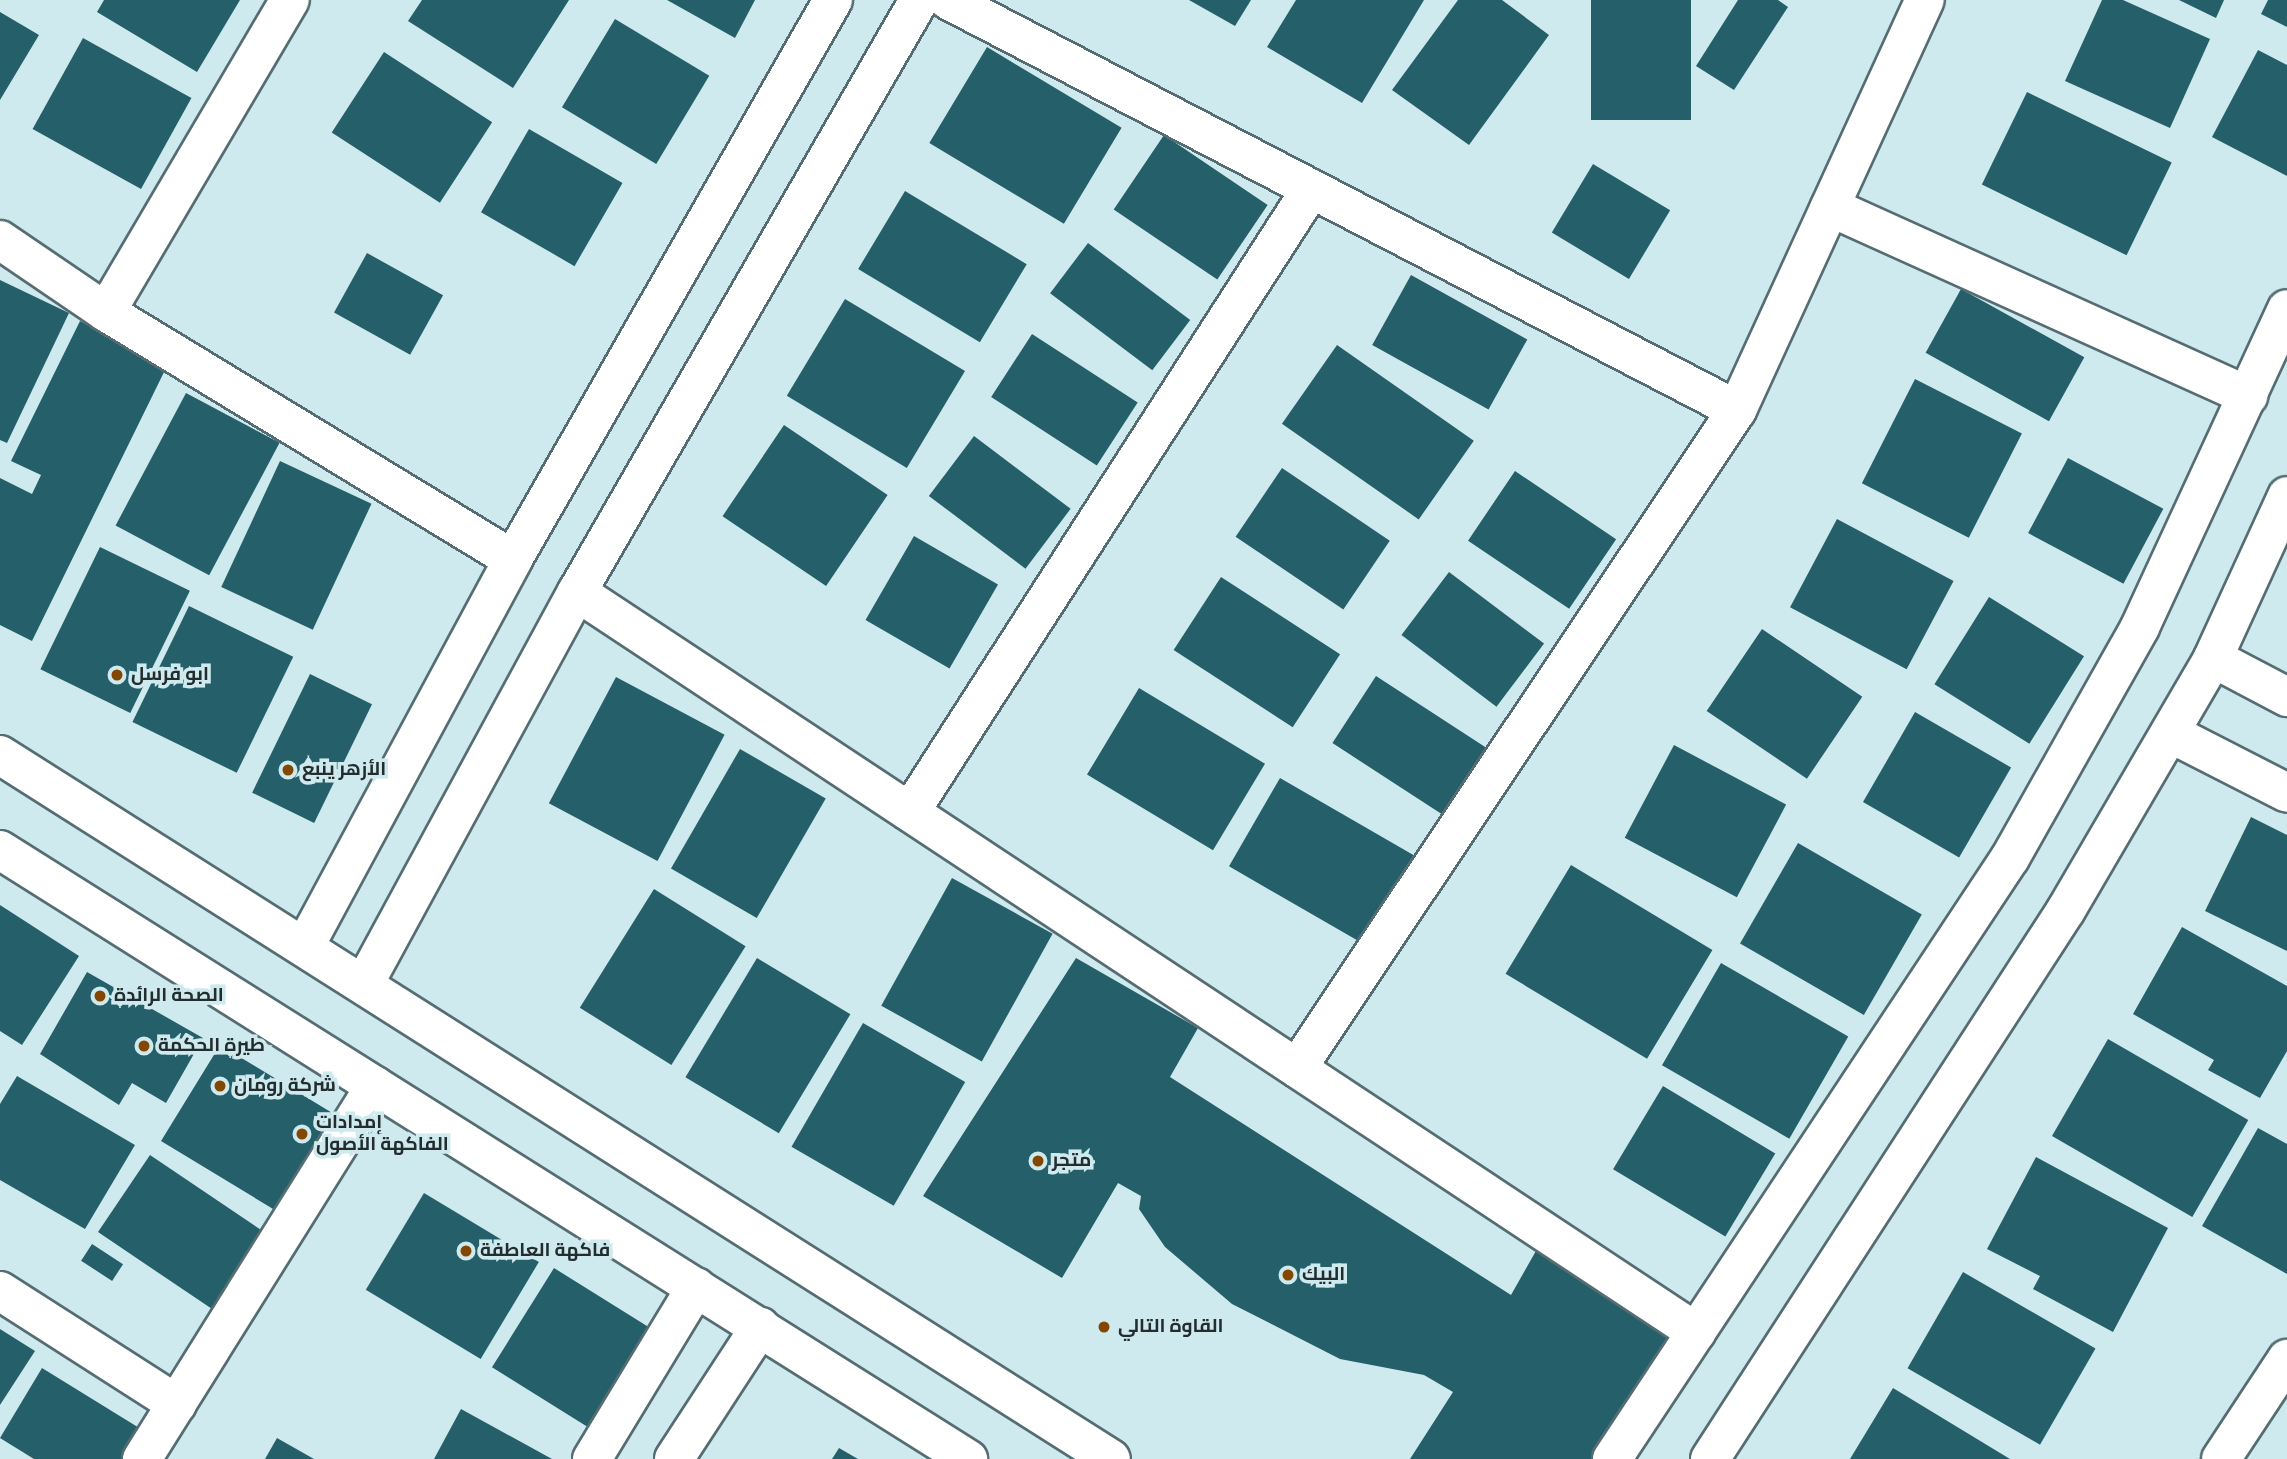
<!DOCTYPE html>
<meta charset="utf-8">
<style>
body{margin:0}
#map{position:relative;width:2287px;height:1459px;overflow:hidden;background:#cfeaef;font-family:Signika,Cairo,sans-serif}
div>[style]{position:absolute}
.building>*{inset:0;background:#25606a;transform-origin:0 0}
.roads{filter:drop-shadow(2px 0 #556d72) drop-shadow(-2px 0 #556d72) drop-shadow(0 2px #556d72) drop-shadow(0 -2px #556d72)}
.street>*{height:38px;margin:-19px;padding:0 19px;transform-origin:19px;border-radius:19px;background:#fff}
.dots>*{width:19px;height:19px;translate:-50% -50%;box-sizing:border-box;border:4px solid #cfeaef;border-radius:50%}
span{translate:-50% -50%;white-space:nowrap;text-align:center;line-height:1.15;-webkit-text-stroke:7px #cfeaef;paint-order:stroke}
.poi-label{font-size:19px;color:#232d2f;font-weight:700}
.left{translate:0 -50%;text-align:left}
</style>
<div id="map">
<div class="building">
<i style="clip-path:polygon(104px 0,240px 0,197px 72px,97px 12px)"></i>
<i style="clip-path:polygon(422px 0,569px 0,513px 88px,408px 21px)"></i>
<i style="clip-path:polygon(667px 0,755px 0,735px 38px)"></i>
<i style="clip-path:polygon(1189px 0,1251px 0,1235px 26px)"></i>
<i style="clip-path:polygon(1296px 0,1424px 0,1362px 103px,1267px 47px)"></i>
<i style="clip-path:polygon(1458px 0,1502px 0,1549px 35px,1469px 145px,1392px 90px)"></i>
<i style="left:1591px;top:0;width:100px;height:120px"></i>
<i style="clip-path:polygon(1738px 0,1778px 0,1788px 7px,1734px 90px,1696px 66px)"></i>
<i style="clip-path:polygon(2102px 0,2123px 0,2210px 39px,2170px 128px,2065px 81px)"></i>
<i style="clip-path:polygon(2179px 0,2224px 0,2216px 18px)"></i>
<i style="clip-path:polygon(2268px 0,2287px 0,2287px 27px,2261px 14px)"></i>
<i style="clip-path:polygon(0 12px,39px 35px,0 100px)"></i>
<i style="left:615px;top:19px;width:110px;height:103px;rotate:31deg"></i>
<i style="left:83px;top:38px;width:124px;height:104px;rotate:29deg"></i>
<i style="left:987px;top:47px;width:157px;height:112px;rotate:31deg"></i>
<i style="clip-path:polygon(2258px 50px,2287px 65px,2287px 176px,2212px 137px)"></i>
<i style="left:384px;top:52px;width:129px;height:96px;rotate:33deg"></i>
<i style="left:2027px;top:92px;width:161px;height:103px;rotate:26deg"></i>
<i style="left:529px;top:129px;width:108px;height:96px;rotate:30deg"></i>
<i style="left:1164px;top:135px;width:125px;height:90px;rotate:34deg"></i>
<i style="left:1593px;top:164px;width:90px;height:80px;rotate:31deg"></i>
<i style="left:905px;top:191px;width:142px;height:91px;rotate:31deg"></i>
<i style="left:1088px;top:243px;width:128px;height:63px;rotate:37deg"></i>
<i style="left:367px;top:253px;width:87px;height:68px;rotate:29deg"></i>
<i style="left:1411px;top:275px;width:133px;height:80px;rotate:29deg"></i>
<i style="clip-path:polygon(0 280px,69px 313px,7px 443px,0 440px)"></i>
<i style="left:1961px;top:289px;width:141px;height:73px;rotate:29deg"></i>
<i style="left:845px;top:299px;width:140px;height:113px;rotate:31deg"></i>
<i style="clip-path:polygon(80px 321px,168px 364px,32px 641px,0 625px,0 478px,32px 494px,41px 475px,11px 461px)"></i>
<i style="left:1032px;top:334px;width:126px;height:75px;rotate:33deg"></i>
<i style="left:1337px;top:345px;width:167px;height:96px;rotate:35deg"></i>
<i style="left:1915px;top:379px;width:120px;height:117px;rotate:27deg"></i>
<i style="left:186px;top:393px;width:106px;height:150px;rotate:28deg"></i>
<i style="left:784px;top:425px;width:125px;height:110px;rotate:34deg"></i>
<i style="left:974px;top:436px;width:121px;height:75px;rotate:37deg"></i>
<i style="left:2068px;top:458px;width:108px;height:85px;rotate:28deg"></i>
<i style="left:280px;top:461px;width:101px;height:139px;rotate:25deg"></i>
<i style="left:1282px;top:468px;width:130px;height:83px;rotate:34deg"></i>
<i style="left:1515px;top:471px;width:122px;height:84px;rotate:34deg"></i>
<i style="left:1837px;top:519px;width:132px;height:100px;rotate:28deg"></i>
<i style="left:914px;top:536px;width:97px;height:97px;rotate:30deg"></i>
<i style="left:100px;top:547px;width:100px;height:136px;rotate:26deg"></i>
<i style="left:1449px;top:572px;width:119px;height:79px;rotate:37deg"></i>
<i style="left:1221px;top:577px;width:142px;height:87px;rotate:33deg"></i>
<i style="left:1989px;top:597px;width:112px;height:103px;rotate:32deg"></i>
<i style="left:189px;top:606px;width:116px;height:129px;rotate:26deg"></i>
<i style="left:1762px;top:629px;width:121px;height:99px;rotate:34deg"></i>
<i style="left:310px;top:674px;width:69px;height:132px;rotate:26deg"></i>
<i style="left:1376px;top:676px;width:132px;height:80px;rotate:33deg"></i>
<i style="left:616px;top:677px;width:123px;height:143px;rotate:28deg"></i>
<i style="left:1139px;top:688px;width:147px;height:101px;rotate:31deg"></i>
<i style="left:1915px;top:712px;width:111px;height:104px;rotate:30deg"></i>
<i style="left:1674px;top:745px;width:127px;height:105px;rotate:28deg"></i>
<i style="left:740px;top:749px;width:99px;height:138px;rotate:30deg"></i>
<i style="left:1280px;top:778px;width:170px;height:102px;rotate:30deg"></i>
<i style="clip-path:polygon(2251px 817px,2287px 835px,2287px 951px,2205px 911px)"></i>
<i style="left:1798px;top:843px;width:143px;height:116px;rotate:30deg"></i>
<i style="left:1571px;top:865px;width:165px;height:127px;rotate:31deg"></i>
<i style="left:952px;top:878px;width:115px;height:146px;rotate:29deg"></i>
<i style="left:654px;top:889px;width:108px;height:140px;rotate:32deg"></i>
<i style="clip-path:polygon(0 905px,79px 956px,22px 1045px,0 1031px)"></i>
<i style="clip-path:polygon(2182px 927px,2287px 986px,2287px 1051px,2260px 1098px,2208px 1070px,2214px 1060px,2133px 1014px)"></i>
<i style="left:757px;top:958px;width:109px;height:139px;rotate:31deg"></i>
<i style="clip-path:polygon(1076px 958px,1198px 1028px,1170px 1077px,1511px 1295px,1541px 1242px,1674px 1331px,1591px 1459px,1410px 1459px,1453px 1392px,1424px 1375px,1340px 1359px,1232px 1304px,1165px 1247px,1139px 1209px,1141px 1196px,1118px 1183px,1062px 1278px,923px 1196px)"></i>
<i style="left:1721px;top:963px;width:147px;height:118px;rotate:30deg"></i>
<i style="clip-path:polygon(87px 972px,203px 1038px,166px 1103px,132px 1083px,119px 1105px,40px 1054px)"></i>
<i style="left:863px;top:1023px;width:118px;height:143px;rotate:30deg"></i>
<i style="left:2108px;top:1039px;width:162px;height:112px;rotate:30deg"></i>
<i style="clip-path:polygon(220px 1045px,334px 1114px,287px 1189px,301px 1197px,288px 1218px,161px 1141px)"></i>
<i style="clip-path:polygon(17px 1076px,135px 1145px,85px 1229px,0 1180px,0 1104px)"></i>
<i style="left:1663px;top:1086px;width:131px;height:97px;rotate:31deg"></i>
<i style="clip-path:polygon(2258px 1128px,2287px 1144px,2287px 1274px,2202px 1226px)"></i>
<i style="left:150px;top:1155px;width:139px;height:93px;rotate:34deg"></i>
<i style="clip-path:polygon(2036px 1157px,2168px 1228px,2113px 1332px,2033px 1289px,2040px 1276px,1987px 1249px)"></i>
<i style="left:424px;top:1193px;width:134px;height:113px;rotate:31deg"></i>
<i style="left:92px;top:1244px;width:37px;height:20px;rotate:33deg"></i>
<i style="left:554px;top:1268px;width:129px;height:117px;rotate:32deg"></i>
<i style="left:1963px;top:1272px;width:153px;height:111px;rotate:30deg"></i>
<i style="clip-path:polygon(0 1329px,35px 1351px,0 1405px)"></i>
<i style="clip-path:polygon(42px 1368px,149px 1434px,133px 1459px,34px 1459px,0 1438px)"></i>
<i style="clip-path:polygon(1893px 1388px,2010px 1459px,1850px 1459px)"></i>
<i style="clip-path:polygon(461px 1409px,552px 1459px,434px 1459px)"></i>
<i style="clip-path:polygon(277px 1438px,314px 1459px,265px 1459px)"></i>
<i style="clip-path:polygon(839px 1448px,858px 1459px,832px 1459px)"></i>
</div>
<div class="roads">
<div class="street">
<i style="left:948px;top:0;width:889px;rotate:27.46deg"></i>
<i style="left:1830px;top:207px;width:459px;rotate:24.3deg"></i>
<i style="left:0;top:240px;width:128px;rotate:34.2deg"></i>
<i style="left:106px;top:312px;width:476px;rotate:31.3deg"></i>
<i style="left:106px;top:312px;width:362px;rotate:-59.5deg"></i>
<i style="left:577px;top:592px;width:1342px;rotate:33.48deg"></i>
<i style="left:2213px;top:658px;width:84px;rotate:27.8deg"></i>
<i style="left:2170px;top:733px;width:131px;rotate:27.1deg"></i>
<i style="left:0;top:755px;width:1315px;rotate:32.36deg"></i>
<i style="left:910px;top:812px;width:741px;rotate:-57.23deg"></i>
<i style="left:0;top:850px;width:1144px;rotate:32.18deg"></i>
<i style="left:306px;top:944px;width:437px;rotate:-61.7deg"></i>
<i style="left:513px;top:559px;width:644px;rotate:-60.21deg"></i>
<i style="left:364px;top:984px;width:446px;rotate:-61.5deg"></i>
<i style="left:577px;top:592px;width:684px;rotate:-59.98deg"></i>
<i style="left:1297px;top:1068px;width:792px;rotate:-56.23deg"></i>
<i style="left:1737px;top:410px;width:451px;rotate:-65.4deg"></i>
<i style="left:0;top:1291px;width:210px;rotate:32.6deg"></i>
<i style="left:142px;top:1459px;width:440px;rotate:-58deg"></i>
<i style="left:592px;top:1459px;width:201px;rotate:-58.8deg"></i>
<i style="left:674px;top:1459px;width:158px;rotate:-56.9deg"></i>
<i style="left:1612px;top:1459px;width:721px;rotate:-56.49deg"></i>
<i style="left:2010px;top:858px;width:265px;rotate:-60.6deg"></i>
<i style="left:2140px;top:627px;width:350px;rotate:-65.2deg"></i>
<i style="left:1710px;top:1459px;width:654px;rotate:-57.04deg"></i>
<i style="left:2066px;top:910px;width:292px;rotate:-59.7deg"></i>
<i style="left:2213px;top:658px;width:178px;rotate:-65.4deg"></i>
<i style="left:2221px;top:1459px;width:120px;rotate:-56.6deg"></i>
</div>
</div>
<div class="dots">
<i style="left:117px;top:675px;background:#834700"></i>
<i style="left:288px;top:770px;background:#834700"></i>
<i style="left:100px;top:996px;background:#834700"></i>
<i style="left:144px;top:1046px;background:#834700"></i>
<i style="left:220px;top:1086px;background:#834700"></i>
<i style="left:302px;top:1134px;background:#834700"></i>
<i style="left:1038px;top:1161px;background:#834700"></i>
<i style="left:466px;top:1251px;background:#834700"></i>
<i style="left:1288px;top:1275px;background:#834700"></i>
<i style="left:1104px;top:1327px;background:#834700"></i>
</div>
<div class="poi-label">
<span class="left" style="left:131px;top:675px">ابو فرسل</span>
<span class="left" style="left:302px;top:770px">الأزهر ينبع</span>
<span class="left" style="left:114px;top:996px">الصحة الرائدة</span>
<span class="left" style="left:158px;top:1046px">طيرة الحكمة</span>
<span class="left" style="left:234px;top:1086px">شركة رومان</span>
<span class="left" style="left:316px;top:1134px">إمدادات<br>الفاكهة الأصول</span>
<span class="left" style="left:1052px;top:1161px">متجر</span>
<span class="left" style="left:480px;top:1251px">فاكهة العاطفة</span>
<span class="left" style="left:1302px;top:1275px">البيك</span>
<span class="left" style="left:1118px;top:1327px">القاوة التالي</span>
</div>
</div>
